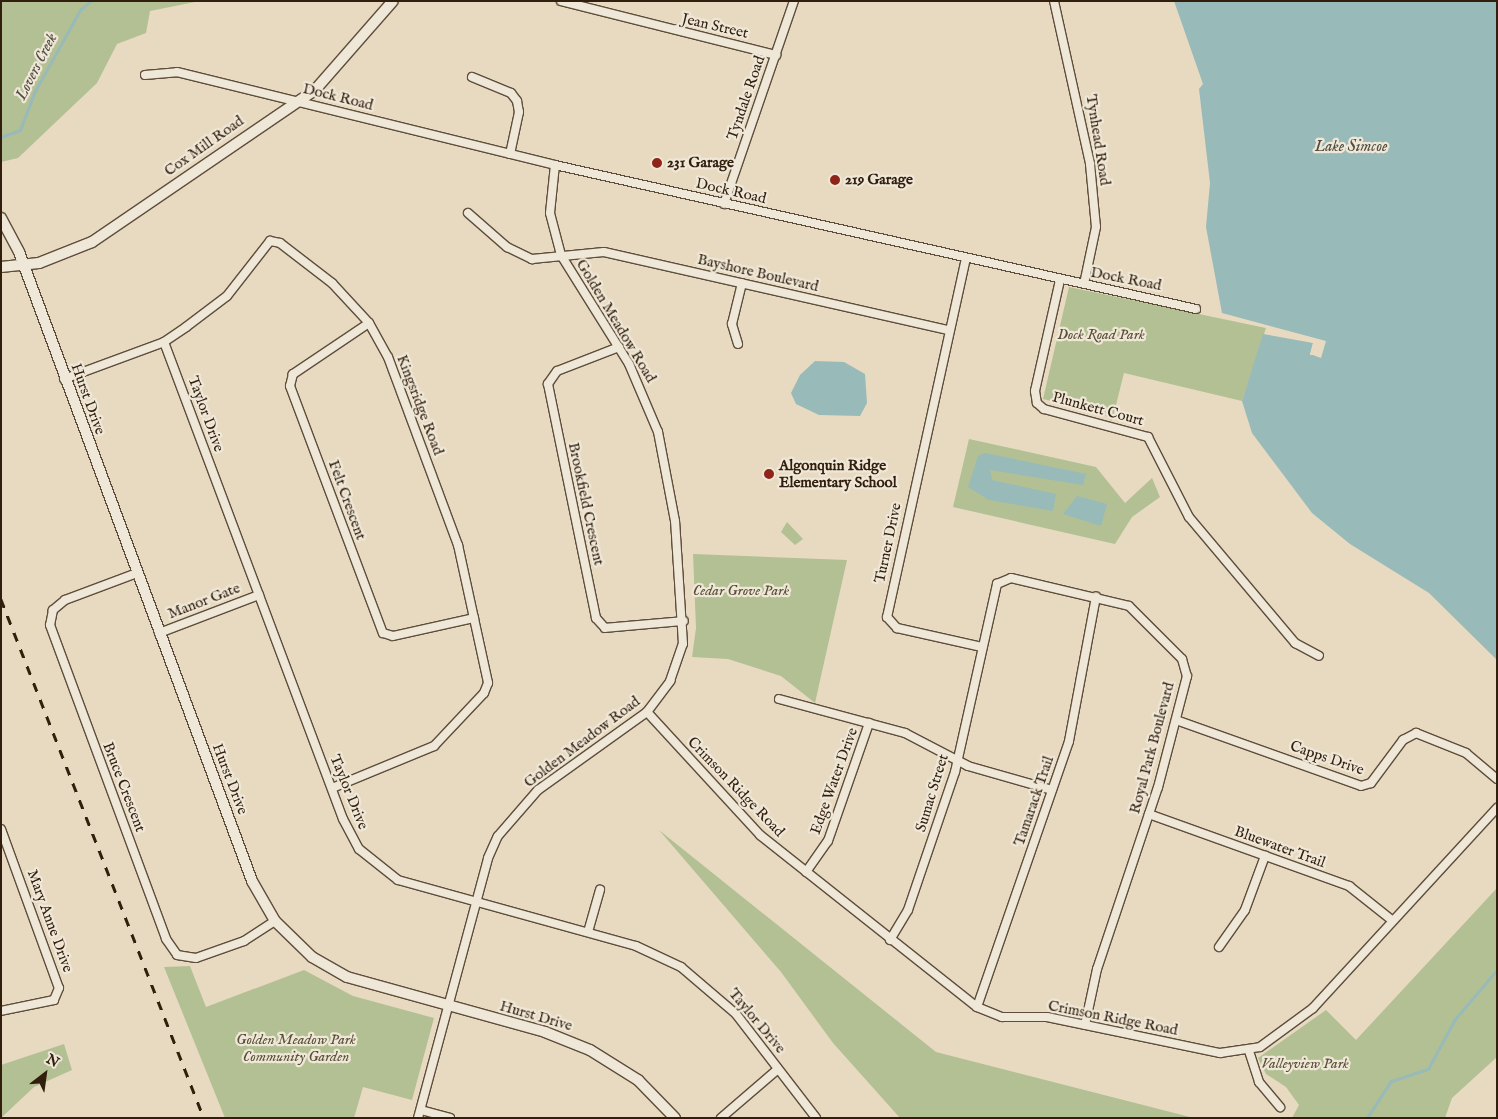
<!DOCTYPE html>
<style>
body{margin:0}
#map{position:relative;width:1498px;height:1119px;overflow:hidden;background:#e7dac1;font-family:"IM FELL English",serif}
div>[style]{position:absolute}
.green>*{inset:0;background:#b3c094}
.water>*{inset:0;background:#98bab9}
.pier>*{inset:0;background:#e7dac1}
.stream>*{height:2.5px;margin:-1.25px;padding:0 1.25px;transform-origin:1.25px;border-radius:1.25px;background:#98bab9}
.roads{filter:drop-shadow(1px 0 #5e4d3a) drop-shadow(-1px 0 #5e4d3a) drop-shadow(0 1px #5e4d3a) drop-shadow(0 -1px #5e4d3a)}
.minor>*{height:8px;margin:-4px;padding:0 4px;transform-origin:4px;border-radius:4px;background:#efe7d7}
.tertiary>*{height:10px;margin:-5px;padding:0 5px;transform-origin:5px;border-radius:5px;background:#efe7d7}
.rail>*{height:2.5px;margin-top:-1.25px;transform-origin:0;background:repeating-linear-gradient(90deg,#311e0d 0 9px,transparent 0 18px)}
.dots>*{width:14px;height:14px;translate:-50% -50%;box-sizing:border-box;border:2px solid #efe7d7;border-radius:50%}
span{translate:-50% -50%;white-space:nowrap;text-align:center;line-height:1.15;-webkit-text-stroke:4.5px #efe7d7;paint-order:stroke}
.street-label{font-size:15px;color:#311e0d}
.poi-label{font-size:15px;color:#311e0d;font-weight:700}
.left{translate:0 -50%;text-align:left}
.park-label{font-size:15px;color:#584f36;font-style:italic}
.water-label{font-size:16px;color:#504d41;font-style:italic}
.frame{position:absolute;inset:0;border:2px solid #311e0d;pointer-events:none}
.north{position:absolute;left:20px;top:1049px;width:50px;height:50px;-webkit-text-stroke:4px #efe7d7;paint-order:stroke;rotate:30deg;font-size:14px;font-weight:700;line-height:20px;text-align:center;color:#311e0d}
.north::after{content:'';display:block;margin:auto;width:18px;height:22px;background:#311e0d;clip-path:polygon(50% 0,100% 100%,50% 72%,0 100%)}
</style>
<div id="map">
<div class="green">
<i style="clip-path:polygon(1px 1px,200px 1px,150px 11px,146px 33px,117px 44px,97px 83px,18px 158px,1px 162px)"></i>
<i style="clip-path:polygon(1069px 287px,1266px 328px,1242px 401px,1124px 373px,1112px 421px,1102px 413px,1043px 399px)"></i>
<i style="clip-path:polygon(969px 439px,1096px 467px,1125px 503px,1152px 478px,1160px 497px,1132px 517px,1115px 544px,953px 507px)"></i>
<i style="clip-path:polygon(787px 522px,803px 539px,795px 545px,781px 532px)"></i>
<i style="clip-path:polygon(693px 554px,847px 560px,815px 703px,781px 676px,728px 659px,692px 657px,696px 628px)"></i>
<i style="clip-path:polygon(659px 830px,936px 1052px,1194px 1118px,900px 1118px,833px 1043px,781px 972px)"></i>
<i style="clip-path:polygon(1497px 888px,1497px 1057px,1452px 1098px,1445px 1118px,1292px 1118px,1299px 1105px,1286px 1087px,1266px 1074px,1258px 1058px,1326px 1010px,1356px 1040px)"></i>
<i style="clip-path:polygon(190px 966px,206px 1007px,304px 970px,353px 996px,434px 1018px,412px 1100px,363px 1087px,354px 1118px,225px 1118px,164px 967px)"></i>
<i style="clip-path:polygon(64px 1044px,72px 1070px,34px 1087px,1px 1118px,1px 1065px)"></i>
</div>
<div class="water">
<i style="clip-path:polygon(1174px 1px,1497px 1px,1497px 660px,1429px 593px,1350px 544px,1312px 513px,1252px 433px,1242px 401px,1263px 334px,1313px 343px,1310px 354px,1321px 358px,1326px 341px,1222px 313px,1206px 227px,1210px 183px,1199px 89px,1203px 84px)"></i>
<i style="clip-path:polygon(815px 361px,844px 362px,865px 374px,867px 403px,860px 416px,819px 415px,796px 404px,791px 393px,800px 375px)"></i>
<i style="clip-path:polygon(985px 453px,1086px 474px,1083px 485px,990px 470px,992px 480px,1056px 494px,1053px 511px,989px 500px,968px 487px,978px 456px)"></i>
<i style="clip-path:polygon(1077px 496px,1107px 504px,1101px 526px,1063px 514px)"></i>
</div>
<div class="pier">
<i style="clip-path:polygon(1289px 334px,1315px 341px,1314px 355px,1310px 355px,1313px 343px)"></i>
</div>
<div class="stream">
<i style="left:1px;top:137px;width:20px;rotate:-20deg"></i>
<i style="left:20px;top:130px;width:42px;rotate:-69deg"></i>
<i style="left:35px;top:91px;width:93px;rotate:-60.9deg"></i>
<i style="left:80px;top:10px;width:14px;rotate:-39deg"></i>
<i style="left:1367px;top:1118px;width:44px;rotate:-57deg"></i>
<i style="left:1391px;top:1081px;width:39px;rotate:-18deg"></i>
<i style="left:1428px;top:1069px;width:57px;rotate:-61.6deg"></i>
<i style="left:1455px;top:1019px;width:65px;rotate:-49.4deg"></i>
</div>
<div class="roads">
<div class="minor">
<i style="left:561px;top:1px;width:222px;rotate:14.1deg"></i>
<i style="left:1054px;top:1px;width:167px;rotate:77.5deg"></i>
<i style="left:1090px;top:164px;width:63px;rotate:84.6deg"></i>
<i style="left:1096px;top:227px;width:58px;rotate:101.9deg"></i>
<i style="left:145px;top:75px;width:32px;rotate:-5deg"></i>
<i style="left:177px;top:72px;width:389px;rotate:13.8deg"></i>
<i style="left:555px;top:165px;width:657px;rotate:12.66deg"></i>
<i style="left:472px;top:77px;width:42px;rotate:22.3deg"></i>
<i style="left:511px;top:93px;width:10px;rotate:53deg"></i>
<i style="left:517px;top:101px;width:11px;rotate:80deg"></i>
<i style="left:519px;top:112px;width:43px;rotate:102.1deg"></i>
<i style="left:724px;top:204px;width:215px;rotate:-71deg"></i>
<i style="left:468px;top:213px;width:52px;rotate:41.1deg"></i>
<i style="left:507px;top:247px;width:28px;rotate:26deg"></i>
<i style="left:532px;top:259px;width:72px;rotate:-5.6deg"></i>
<i style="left:604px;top:252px;width:353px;rotate:12.8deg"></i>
<i style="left:966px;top:258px;width:368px;rotate:102.4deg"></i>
<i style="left:887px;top:617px;width:15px;rotate:48deg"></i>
<i style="left:897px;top:628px;width:87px;rotate:12.6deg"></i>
<i style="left:1060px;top:280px;width:114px;rotate:102.7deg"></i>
<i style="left:1035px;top:391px;width:12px;rotate:81deg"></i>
<i style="left:1037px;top:403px;width:9px;rotate:41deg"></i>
<i style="left:1044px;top:409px;width:108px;rotate:15.1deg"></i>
<i style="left:1148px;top:437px;width:90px;rotate:62.9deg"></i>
<i style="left:1189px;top:517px;width:165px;rotate:49.9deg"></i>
<i style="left:1295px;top:643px;width:27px;rotate:28deg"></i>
<i style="left:369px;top:323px;width:92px;rotate:146.1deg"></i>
<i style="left:293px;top:374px;width:12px;rotate:104deg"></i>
<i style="left:290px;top:386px;width:264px;rotate:69.4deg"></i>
<i style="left:383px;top:633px;width:10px;rotate:17deg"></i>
<i style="left:393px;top:636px;width:83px;rotate:-12.5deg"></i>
<i style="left:164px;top:342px;width:509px;rotate:69.43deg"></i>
<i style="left:343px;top:819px;width:34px;rotate:62deg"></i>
<i style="left:359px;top:849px;width:50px;rotate:38.5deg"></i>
<i style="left:398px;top:880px;width:247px;rotate:15.5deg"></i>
<i style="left:636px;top:946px;width:50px;rotate:25deg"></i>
<i style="left:681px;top:967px;width:72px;rotate:40.5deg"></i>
<i style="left:736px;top:1014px;width:131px;rotate:52.4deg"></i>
<i style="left:738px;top:344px;width:21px;rotate:-107deg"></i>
<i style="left:732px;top:324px;width:42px;rotate:-76.3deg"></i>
<i style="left:619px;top:347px;width:66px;rotate:158.8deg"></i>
<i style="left:557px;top:371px;width:16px;rotate:125deg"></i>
<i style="left:548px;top:384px;width:239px;rotate:78.4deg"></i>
<i style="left:596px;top:618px;width:13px;rotate:48deg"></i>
<i style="left:605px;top:628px;width:79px;rotate:-5.1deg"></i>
<i style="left:64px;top:379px;width:107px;rotate:-20.3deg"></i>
<i style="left:164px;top:342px;width:27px;rotate:-34deg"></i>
<i style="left:186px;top:327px;width:51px;rotate:-37.1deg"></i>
<i style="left:227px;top:296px;width:70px;rotate:-52deg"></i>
<i style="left:270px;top:241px;width:10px;rotate:11deg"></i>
<i style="left:280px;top:243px;width:66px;rotate:37.6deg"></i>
<i style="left:332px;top:283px;width:54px;rotate:47.2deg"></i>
<i style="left:369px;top:323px;width:39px;rotate:61deg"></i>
<i style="left:388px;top:357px;width:201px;rotate:69.6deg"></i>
<i style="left:458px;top:545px;width:141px;rotate:77.7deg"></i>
<i style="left:488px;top:683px;width:11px;rotate:112deg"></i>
<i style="left:484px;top:693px;width:73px;rotate:133.3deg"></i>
<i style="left:434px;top:746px;width:110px;rotate:157.6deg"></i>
<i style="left:137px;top:573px;width:77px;rotate:159.4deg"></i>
<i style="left:65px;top:600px;width:16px;rotate:140deg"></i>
<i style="left:53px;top:610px;width:15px;rotate:101deg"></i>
<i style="left:50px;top:625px;width:335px;rotate:69.7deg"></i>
<i style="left:166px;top:939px;width:19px;rotate:55deg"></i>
<i style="left:177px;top:955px;width:19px;rotate:9deg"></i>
<i style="left:196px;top:958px;width:51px;rotate:-19.5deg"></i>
<i style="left:244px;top:941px;width:37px;rotate:-33deg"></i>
<i style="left:159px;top:633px;width:107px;rotate:-20.8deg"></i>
<i style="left:779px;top:699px;width:131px;rotate:15.1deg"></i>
<i style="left:905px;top:733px;width:71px;rotate:27.6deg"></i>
<i style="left:968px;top:766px;width:87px;rotate:15.9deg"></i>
<i style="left:647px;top:712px;width:167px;rotate:47.4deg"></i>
<i style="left:760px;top:835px;width:277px;rotate:38.4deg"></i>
<i style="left:977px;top:1007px;width:27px;rotate:22deg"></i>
<i style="left:1002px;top:1017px;width:45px"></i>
<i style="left:1047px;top:1017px;width:177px;rotate:11.8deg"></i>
<i style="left:1220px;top:1053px;width:40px;rotate:-8.5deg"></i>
<i style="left:1260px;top:1047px;width:66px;rotate:-36.3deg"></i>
<i style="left:1313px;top:1008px;width:272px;rotate:-47.4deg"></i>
<i style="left:1176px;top:720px;width:196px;rotate:19.6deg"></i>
<i style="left:1361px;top:786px;width:10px;rotate:-17deg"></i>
<i style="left:1371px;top:783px;width:54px;rotate:-53.3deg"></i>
<i style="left:1403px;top:740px;width:15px;rotate:-28deg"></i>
<i style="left:1416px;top:733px;width:54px;rotate:21.8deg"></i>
<i style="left:1466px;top:753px;width:40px;rotate:40deg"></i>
<i style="left:1149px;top:814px;width:213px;rotate:19.8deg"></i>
<i style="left:1349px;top:886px;width:56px;rotate:38.5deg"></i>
<i style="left:1px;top:829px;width:169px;rotate:70deg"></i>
<i style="left:59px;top:988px;width:13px;rotate:113deg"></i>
<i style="left:54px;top:1000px;width:54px;rotate:168.3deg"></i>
<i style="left:806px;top:872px;width:38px;rotate:-55deg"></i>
<i style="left:828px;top:841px;width:125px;rotate:-70.8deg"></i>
<i style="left:588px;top:932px;width:44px;rotate:-74.1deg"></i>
<i style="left:890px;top:940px;width:35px;rotate:-59deg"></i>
<i style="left:908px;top:910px;width:146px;rotate:-71.2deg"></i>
<i style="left:955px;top:772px;width:193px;rotate:-77.4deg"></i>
<i style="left:997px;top:584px;width:15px;rotate:-23deg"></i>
<i style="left:1011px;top:578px;width:121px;rotate:13.3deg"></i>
<i style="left:1129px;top:606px;width:75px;rotate:45deg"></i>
<i style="left:1182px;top:659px;width:18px;rotate:74deg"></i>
<i style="left:1187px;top:676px;width:115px;rotate:104.6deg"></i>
<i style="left:1158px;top:787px;width:192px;rotate:108.5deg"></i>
<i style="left:1097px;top:969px;width:57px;rotate:102.1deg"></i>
<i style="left:1219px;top:947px;width:45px;rotate:-54.9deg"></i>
<i style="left:1245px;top:910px;width:58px;rotate:-69.7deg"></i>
<i style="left:977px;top:1007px;width:281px;rotate:-70.9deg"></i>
<i style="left:1069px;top:741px;width:147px;rotate:-79.4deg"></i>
<i style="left:1249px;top:1051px;width:33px;rotate:72deg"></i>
<i style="left:1259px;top:1082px;width:33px;rotate:50deg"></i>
<i style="left:421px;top:1110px;width:30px;rotate:15deg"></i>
<i style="left:418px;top:1118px;width:269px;rotate:-74.9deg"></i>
<i style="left:488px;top:858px;width:24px;rotate:-66deg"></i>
<i style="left:498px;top:836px;width:61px;rotate:-49deg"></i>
<i style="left:538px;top:790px;width:134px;rotate:-35.6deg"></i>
<i style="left:647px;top:712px;width:39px;rotate:-53deg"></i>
<i style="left:670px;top:681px;width:39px;rotate:-71deg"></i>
<i style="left:683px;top:644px;width:123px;rotate:-93.7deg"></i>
<i style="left:675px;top:521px;width:91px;rotate:-100.8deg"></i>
<i style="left:658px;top:432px;width:74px;rotate:-113.1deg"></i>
<i style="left:629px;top:364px;width:128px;rotate:-122deg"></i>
<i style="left:561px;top:255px;width:43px;rotate:-104.7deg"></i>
<i style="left:550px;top:213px;width:48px;rotate:-84.1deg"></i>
<i style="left:721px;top:1118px;width:75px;rotate:-40.7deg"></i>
</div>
<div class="tertiary">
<i style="left:1px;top:218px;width:38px;rotate:62deg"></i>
<i style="left:19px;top:252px;width:671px;rotate:69.67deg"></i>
<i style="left:252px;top:881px;width:46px;rotate:60.1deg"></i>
<i style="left:275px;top:921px;width:52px;rotate:44.2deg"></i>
<i style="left:312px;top:957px;width:40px;rotate:29.7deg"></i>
<i style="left:347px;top:977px;width:205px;rotate:15.5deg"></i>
<i style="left:545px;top:1032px;width:48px;rotate:21.8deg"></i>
<i style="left:590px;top:1050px;width:57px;rotate:32deg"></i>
<i style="left:638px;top:1080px;width:53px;rotate:45.8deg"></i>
<i style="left:1px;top:267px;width:38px;rotate:-6deg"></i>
<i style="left:39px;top:263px;width:57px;rotate:-21.6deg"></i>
<i style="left:92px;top:242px;width:270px;rotate:-34.3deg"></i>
<i style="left:315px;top:90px;width:118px;rotate:-48.8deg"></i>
</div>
</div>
<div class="rail">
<i style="left:1px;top:599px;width:557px;rotate:68.64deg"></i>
</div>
<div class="dots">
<i style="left:657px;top:163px;background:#8f2418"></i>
<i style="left:835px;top:180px;background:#8f2418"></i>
<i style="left:769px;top:474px;background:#8f2418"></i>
</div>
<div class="street-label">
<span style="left:715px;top:26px;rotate:13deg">Jean Street</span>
<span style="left:338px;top:97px;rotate:14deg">Dock Road</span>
<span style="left:746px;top:98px;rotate:-71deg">Tyndale Road</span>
<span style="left:1098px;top:140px;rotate:81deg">Tynhead Road</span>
<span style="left:204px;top:146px;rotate:-35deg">Cox Mill Road</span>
<span style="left:731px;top:191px;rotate:13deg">Dock Road</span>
<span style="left:758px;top:273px;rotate:13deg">Bayshore Boulevard</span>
<span style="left:1126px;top:279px;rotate:11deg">Dock Road</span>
<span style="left:616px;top:321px;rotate:59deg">Golden Meadow Road</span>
<span style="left:88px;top:399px;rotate:70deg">Hurst Drive</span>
<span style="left:420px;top:405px;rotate:69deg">Kingsridge Road</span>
<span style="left:1098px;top:409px;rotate:15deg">Plunkett Court</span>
<span style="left:206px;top:414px;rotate:70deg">Taylor Drive</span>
<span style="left:347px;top:500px;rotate:70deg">Felt Crescent</span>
<span style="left:586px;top:504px;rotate:78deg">Brookfield Crescent</span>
<span style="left:888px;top:543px;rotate:-78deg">Turner Drive</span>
<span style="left:204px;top:601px;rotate:-21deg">Manor Gate</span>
<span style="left:582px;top:742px;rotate:-37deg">Golden Meadow Road</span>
<span style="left:1152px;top:748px;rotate:-75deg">Royal Park Boulevard</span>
<span style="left:1327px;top:758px;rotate:19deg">Capps Drive</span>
<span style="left:230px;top:779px;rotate:69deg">Hurst Drive</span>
<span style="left:834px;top:781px;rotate:-70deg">Edge Water Drive</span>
<span style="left:124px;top:787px;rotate:69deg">Bruce Crescent</span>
<span style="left:736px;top:787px;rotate:46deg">Crimson Ridge Road</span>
<span style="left:349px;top:792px;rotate:68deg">Taylor Drive</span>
<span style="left:932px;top:793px;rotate:-73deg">Sumac Street</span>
<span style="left:1034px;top:801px;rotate:-71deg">Tamarack Trail</span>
<span style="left:1280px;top:847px;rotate:20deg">Bluewater Trail</span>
<span style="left:50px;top:921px;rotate:70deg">Mary Anne Drive</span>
<span style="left:536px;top:1016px;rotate:16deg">Hurst Drive</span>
<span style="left:1113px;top:1018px;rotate:11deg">Crimson Ridge Road</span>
<span style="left:757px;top:1021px;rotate:50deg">Taylor Drive</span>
</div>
<div class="poi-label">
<span class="left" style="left:667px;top:163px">231 Garage</span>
<span class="left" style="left:845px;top:180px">219 Garage</span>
<span class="left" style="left:779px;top:474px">Algonquin Ridge<br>Elementary School</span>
</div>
<div class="park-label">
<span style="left:1101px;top:335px">Dock Road Park</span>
<span style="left:741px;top:591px">Cedar Grove Park</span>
<span style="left:296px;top:1048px">Golden Meadow Park<br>Community Garden</span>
<span style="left:1305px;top:1064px">Valleyview Park</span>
</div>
<div class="water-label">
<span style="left:37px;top:67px;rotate:-63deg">Lovers Creek</span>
<span style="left:1351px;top:147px">Lake Simcoe</span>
</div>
<div class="frame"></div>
<div class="north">N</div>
</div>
